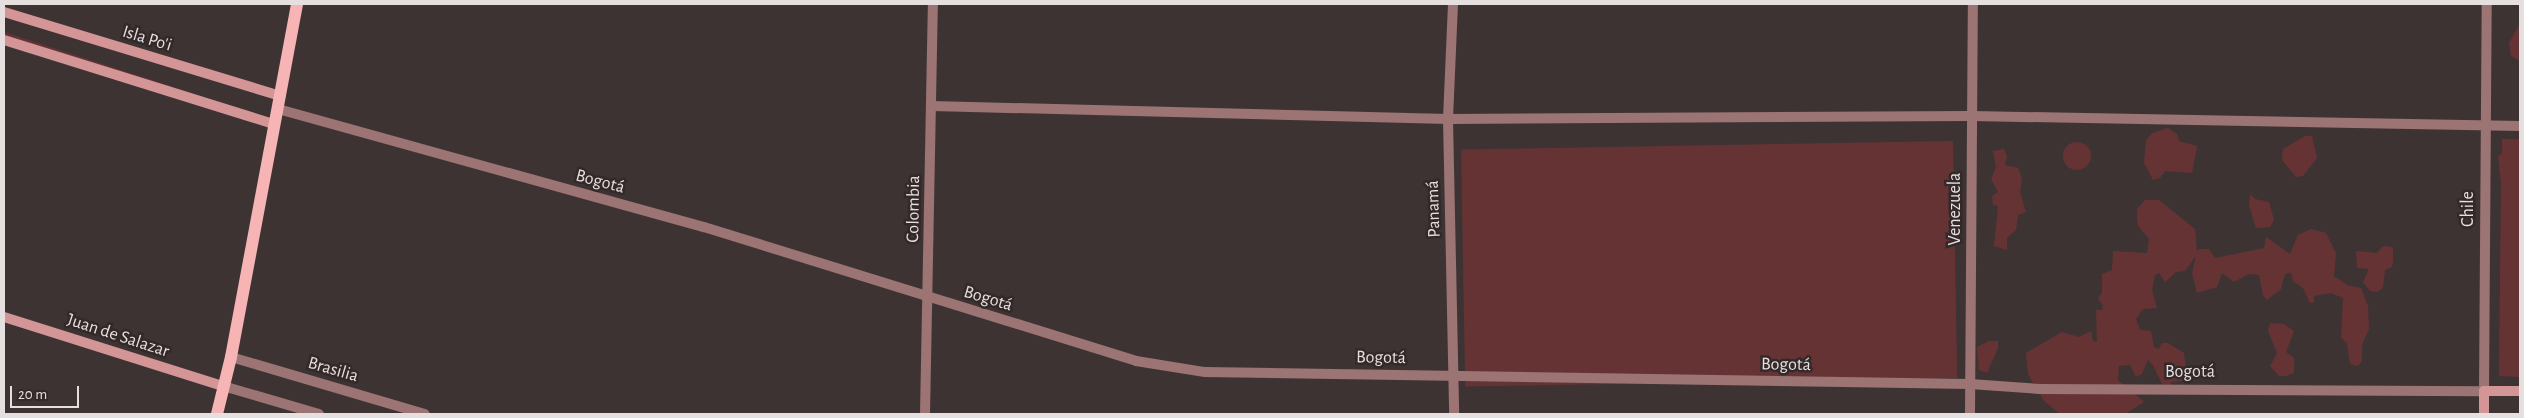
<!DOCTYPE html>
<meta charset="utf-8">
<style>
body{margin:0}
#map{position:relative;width:2524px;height:418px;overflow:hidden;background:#3e3333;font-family:"Alegreya Sans",sans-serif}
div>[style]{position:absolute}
.green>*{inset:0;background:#663335;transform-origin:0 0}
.round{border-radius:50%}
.street>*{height:10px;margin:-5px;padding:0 5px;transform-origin:5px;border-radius:5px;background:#9c7474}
.secondary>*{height:10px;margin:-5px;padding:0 5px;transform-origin:5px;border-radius:5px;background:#d49596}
.primary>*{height:12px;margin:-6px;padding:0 6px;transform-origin:6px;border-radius:6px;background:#f6b4b5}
span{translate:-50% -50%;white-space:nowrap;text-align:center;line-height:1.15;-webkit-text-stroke:5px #342929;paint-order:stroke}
.street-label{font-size:18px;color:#e6dfdf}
.frame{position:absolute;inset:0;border:5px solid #e6dfdf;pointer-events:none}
.scale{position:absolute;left:10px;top:386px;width:69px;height:22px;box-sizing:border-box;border:2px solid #e6dfdf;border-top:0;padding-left:6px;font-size:15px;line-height:18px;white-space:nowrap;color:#e6dfdf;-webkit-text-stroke:4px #342929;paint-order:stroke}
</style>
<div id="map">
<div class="green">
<i style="clip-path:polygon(2519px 25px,2520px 25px,2520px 61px,2511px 56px,2509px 43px)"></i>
<i style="clip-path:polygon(4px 32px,250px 112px,4px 39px)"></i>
<i style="clip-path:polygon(2168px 128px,2177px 134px,2179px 141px,2197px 146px,2192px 173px,2165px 171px,2160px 178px,2153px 180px,2144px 163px,2146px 140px,2152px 133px)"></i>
<i style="clip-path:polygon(2305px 136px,2312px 136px,2317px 158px,2303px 176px,2296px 177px,2282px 160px,2283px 149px)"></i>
<i style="clip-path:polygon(2502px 139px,2520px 139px,2520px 377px,2499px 376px,2501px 183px,2498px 156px,2502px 153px)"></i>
<i style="left:1953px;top:141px;width:237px;height:492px;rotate:89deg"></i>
<i class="round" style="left:2063px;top:142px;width:28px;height:28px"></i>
<i style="clip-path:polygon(2004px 149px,2007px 156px,2005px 165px,2018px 168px,2022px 178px,2020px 192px,2026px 212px,2018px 215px,2016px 230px,2007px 238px,2007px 250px,1994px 246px,1998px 206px,1993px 205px,1992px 196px,1998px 192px,1991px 179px,1996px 167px,1993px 151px)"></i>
<i style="clip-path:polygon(2250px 194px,2255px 199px,2269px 202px,2274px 220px,2270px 227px,2256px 228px,2249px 205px)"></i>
<i style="clip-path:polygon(2145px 200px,2159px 200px,2195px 229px,2197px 252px,2198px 249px,2209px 249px,2215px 258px,2264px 248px,2266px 237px,2290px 254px,2298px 235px,2311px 229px,2326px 233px,2336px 253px,2334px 276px,2347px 285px,2361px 288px,2368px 306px,2369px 329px,2362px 345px,2362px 361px,2358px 366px,2350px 364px,2347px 344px,2341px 337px,2343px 298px,2331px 293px,2314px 296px,2314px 303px,2310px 303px,2303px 288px,2293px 281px,2291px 273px,2285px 274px,2281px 289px,2267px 300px,2263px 295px,2259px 275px,2249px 274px,2234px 282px,2222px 273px,2217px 287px,2197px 293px,2192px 273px,2196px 256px,2185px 271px,2176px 272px,2165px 282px,2159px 273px,2155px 275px,2152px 290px,2157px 308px,2143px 309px,2136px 319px,2140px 330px,2151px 331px,2154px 347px,2159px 349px,2162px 343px,2168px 343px,2184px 353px,2187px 376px,2181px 381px,2171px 382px,2170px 388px,2164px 388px,2153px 365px,2148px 360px,2142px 374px,2136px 377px,2130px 365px,2119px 366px,2118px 380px,2144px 402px,2125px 414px,2060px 414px,2044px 401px,2028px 374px,2026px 353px,2062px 332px,2079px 337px,2091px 331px,2093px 341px,2097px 342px,2096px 310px,2102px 310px,2103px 305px,2098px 298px,2102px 293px,2102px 274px,2112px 270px,2113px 251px,2147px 253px,2149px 239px,2138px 226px,2137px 217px,2137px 209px)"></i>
<i style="clip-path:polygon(2383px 246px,2393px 247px,2393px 262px,2392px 267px,2385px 270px,2383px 288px,2377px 292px,2370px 291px,2363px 282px,2369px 269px,2357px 268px,2356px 251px,2377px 253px)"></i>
<i style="clip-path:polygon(2270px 323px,2284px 324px,2294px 331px,2286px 352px,2294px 358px,2294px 373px,2286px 376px,2279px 376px,2270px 366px,2277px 353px,2268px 331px)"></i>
<i style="clip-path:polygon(1989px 341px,1998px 341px,1998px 348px,1987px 373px,1979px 370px,1977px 350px,1977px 347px)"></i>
</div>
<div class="street">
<i style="left:1453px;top:4px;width:115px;rotate:92.5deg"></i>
<i style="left:1448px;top:119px;width:295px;rotate:88.8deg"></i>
<i style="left:932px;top:106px;width:516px;rotate:1.44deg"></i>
<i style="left:1448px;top:119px;width:524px;rotate:-0.33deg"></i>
<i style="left:1972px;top:116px;width:548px;rotate:1.05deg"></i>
<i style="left:278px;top:109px;width:442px;rotate:15.5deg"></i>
<i style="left:704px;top:227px;width:452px;rotate:17.2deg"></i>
<i style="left:1136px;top:361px;width:70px;rotate:9.1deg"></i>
<i style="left:1205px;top:372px;width:765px;rotate:0.9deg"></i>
<i style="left:1970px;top:384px;width:70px;rotate:4.1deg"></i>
<i style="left:2040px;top:389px;width:444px;rotate:0.3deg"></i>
<i style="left:2484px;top:391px;width:387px;rotate:-89.6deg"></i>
<i style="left:231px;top:357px;width:202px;rotate:16.4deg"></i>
<i style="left:223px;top:386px;width:100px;rotate:16.3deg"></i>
<i style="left:925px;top:414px;width:410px;rotate:-88.9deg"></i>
<i style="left:1970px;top:414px;width:410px;rotate:-89.6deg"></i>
</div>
<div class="secondary">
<i style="left:4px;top:12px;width:289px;rotate:16.9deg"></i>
<i style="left:4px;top:40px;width:283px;rotate:17.3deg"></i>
<i style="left:4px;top:317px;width:230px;rotate:17.5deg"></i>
<i style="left:2484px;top:414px;width:23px;rotate:-90deg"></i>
<i style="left:2484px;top:391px;width:36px"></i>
</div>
<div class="primary">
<i style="left:217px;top:414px;width:59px;rotate:-76.2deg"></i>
<i style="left:231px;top:357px;width:359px;rotate:-79.4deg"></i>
</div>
<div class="street-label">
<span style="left:147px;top:39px;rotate:17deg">Isla Po'i</span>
<span style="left:600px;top:182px;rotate:15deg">Bogotá</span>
<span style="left:914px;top:209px;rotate:-89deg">Colombia</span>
<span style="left:1434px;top:209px;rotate:-92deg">Panamá</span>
<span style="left:1955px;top:209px;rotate:-90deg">Venezuela</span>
<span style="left:2468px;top:209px;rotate:-90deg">Chile</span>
<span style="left:988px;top:299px;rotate:17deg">Bogotá</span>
<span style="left:118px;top:336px;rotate:18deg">Juan de Salazar</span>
<span style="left:1381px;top:358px;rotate:1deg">Bogotá</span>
<span style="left:1786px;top:365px;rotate:1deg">Bogotá</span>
<span style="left:333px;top:370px;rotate:16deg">Brasilia</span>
<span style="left:2190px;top:372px">Bogotá</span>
</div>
<div class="frame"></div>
<div class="scale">20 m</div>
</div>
